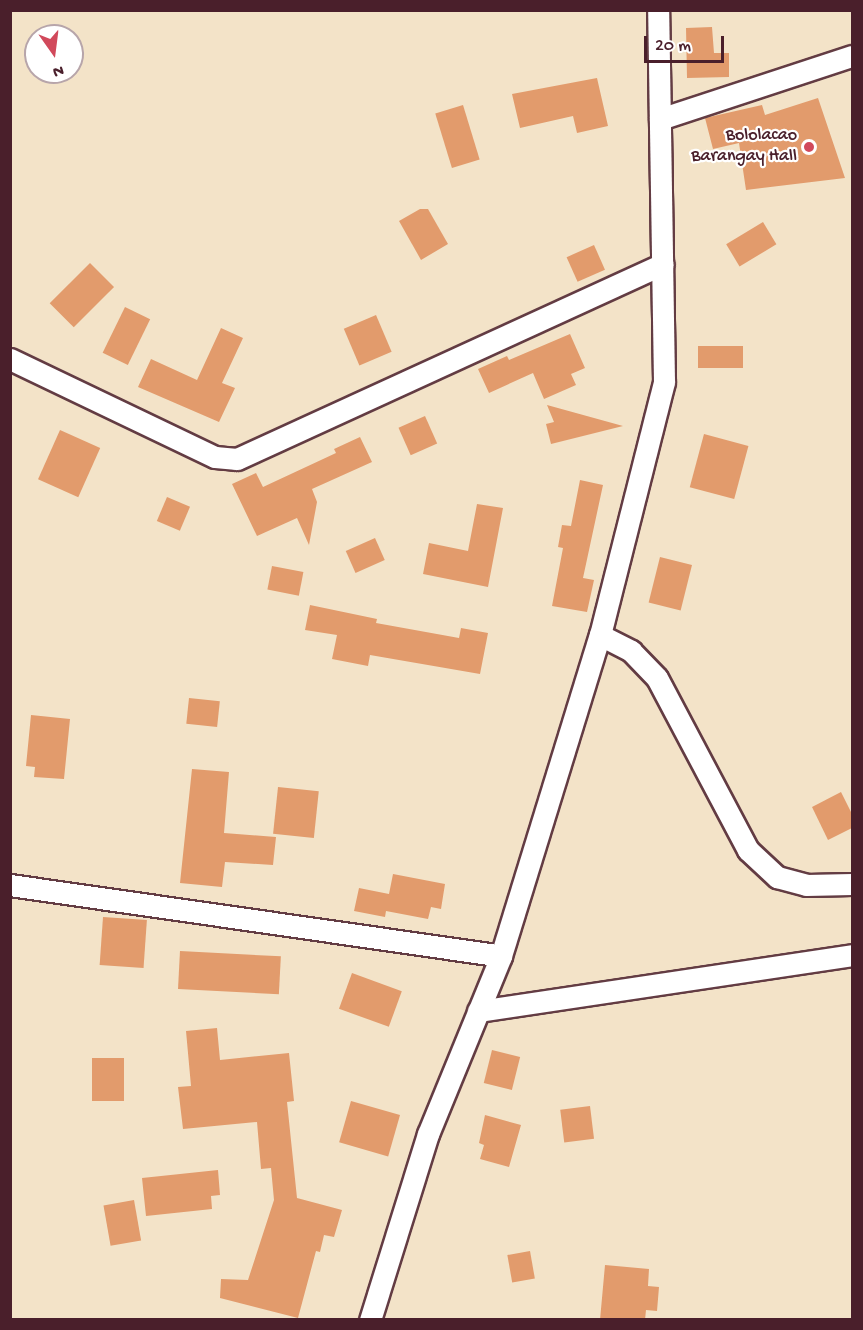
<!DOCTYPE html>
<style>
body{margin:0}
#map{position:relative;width:863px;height:1330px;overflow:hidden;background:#f3e3c8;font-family:"Gochi Hand",sans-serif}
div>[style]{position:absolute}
.building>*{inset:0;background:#e29b6c;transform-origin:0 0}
.roads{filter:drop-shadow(2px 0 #633c43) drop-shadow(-2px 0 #633c43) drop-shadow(0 2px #633c43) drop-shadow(0 -2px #633c43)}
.minor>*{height:21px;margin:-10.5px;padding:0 10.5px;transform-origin:10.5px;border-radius:10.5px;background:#fff}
.dots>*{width:16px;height:16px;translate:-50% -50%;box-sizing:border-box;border:3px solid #fff;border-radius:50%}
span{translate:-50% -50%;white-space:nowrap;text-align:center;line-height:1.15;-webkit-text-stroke:4.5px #fff;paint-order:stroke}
.poi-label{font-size:18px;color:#4a1f2b}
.right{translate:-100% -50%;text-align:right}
.frame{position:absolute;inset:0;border:12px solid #4a1f2b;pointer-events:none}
.north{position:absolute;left:24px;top:24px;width:60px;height:60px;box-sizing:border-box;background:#fff;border:2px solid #b7a5aa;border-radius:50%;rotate:166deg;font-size:16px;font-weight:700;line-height:24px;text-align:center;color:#4a1f2b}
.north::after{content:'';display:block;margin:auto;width:21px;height:27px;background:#d1495b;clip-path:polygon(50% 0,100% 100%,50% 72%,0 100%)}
.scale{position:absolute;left:644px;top:36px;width:80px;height:27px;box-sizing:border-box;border:3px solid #4a1f2b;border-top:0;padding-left:8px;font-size:18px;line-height:21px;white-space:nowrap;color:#4a1f2b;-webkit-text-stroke:4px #fff;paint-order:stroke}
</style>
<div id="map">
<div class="building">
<i style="clip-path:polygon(712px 27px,714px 53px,729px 53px,729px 77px,687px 78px,686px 28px)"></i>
<i style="clip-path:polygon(597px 78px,608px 126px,577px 133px,573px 116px,520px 128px,512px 94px)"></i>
<i style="clip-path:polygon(818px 98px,845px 178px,746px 190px,739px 143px,713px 149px,705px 118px,762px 105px,765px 115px)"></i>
<i style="left:463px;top:105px;width:57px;height:29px;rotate:73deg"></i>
<i style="clip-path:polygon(420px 209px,428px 209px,448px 244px,421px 260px,399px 221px)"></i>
<i style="left:763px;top:222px;width:26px;height:43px;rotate:59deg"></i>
<i style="left:594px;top:245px;width:27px;height:30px;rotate:66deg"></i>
<i style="left:90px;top:263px;width:34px;height:57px;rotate:45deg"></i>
<i style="left:125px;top:307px;width:28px;height:51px;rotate:26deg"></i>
<i style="left:376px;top:315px;width:40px;height:35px;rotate:67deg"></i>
<i style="clip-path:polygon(221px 328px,243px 338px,222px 383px,235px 388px,219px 422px,138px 387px,151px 359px,197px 380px)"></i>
<i style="clip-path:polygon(570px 334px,585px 368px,571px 374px,576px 385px,544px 399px,533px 373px,489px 393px,478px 369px,507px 356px,509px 360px)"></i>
<i style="left:743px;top:346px;width:22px;height:45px;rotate:90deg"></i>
<i style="clip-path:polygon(547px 405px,623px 426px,551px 444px,546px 424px,554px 422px)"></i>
<i style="left:425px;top:416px;width:30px;height:29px;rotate:66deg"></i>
<i style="left:60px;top:430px;width:44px;height:54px;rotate:24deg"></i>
<i style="left:704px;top:434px;width:46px;height:55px;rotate:15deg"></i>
<i style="clip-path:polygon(360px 437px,372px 462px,312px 489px,317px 502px,309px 545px,297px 518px,257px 536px,232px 484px,256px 473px,263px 487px,336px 453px,334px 449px)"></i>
<i style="clip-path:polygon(580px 480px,603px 485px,583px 578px,594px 580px,587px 612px,552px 606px,563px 548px,558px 547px,562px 525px,571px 526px)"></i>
<i style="left:167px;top:497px;width:25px;height:26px;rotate:23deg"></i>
<i style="clip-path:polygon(477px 504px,503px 508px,488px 587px,423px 574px,429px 543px,468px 551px)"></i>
<i style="left:375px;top:538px;width:24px;height:32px;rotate:66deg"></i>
<i style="left:660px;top:557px;width:33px;height:47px;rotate:14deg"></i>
<i style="left:272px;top:566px;width:32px;height:24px;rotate:11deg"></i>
<i style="clip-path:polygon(310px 605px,377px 619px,376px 623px,459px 638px,461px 628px,488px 633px,480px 674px,370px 655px,368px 666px,332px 659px,337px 635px,305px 630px)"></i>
<i style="left:189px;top:698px;width:31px;height:26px;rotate:6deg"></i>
<i style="clip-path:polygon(31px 715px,70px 719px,64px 779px,34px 777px,35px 767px,26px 766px)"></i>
<i style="clip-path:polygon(192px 769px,229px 772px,224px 833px,276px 837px,273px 865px,225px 862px,222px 887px,180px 883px)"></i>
<i style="left:278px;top:787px;width:41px;height:47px;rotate:6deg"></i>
<i style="clip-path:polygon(841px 792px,852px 814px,852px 828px,828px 840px,812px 807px)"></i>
<i style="clip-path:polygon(393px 874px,445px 884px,441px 909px,431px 907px,428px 919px,386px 911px,385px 917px,354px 911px,359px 888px,389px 894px)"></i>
<i style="left:103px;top:917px;width:44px;height:48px;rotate:4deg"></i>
<i style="left:180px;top:951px;width:101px;height:38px;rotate:3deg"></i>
<i style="left:352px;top:973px;width:53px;height:38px;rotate:20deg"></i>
<i style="clip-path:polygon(217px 1028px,220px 1060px,289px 1053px,294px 1101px,287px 1102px,297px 1198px,342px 1210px,334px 1237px,324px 1235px,320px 1252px,316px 1251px,298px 1318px,220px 1298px,221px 1279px,248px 1280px,274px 1200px,271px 1168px,261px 1169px,257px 1122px,183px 1129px,178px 1087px,191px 1086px,186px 1031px)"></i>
<i style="left:492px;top:1050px;width:29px;height:34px;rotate:14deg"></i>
<i style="left:92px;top:1058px;width:32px;height:43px"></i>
<i style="left:351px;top:1101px;width:51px;height:43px;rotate:16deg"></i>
<i style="left:590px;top:1106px;width:33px;height:30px;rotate:83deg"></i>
<i style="clip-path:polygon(485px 1115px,521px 1125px,509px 1167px,480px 1159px,484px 1145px,479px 1143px)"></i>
<i style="clip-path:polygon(218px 1170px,220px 1195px,211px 1196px,212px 1209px,146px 1216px,142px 1178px)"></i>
<i style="left:134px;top:1200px;width:41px;height:31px;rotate:80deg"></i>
<i style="left:530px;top:1251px;width:28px;height:23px;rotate:80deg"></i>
<i style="clip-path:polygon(605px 1265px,649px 1269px,648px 1286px,659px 1287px,657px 1311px,646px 1310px,645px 1320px,600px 1320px)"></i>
</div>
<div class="roads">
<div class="minor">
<i style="left:660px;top:119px;width:202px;rotate:-18.2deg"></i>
<i style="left:10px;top:359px;width:227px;rotate:25.6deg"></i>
<i style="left:215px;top:457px;width:22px;rotate:5deg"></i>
<i style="left:237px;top:459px;width:468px;rotate:-24.6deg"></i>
<i style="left:600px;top:635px;width:35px;rotate:27deg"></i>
<i style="left:631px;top:651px;width:37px;rotate:46deg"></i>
<i style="left:657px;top:678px;width:195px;rotate:62.1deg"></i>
<i style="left:748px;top:850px;width:40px;rotate:43deg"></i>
<i style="left:777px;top:877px;width:30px;rotate:15deg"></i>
<i style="left:806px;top:885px;width:46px;rotate:-1.2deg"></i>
<i style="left:10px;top:885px;width:496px;rotate:8.2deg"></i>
<i style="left:478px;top:1011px;width:378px;rotate:-8.5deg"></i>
<i style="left:370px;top:1320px;width:195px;rotate:-72.7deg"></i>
<i style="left:428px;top:1134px;width:192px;rotate:-67.7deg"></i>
<i style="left:501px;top:956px;width:336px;rotate:-72.9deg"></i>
<i style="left:600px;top:635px;width:261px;rotate:-75.8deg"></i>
<i style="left:664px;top:382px;width:372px;rotate:-90.9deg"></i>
</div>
</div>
<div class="dots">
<i style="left:809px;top:147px;background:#d1495b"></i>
</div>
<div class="poi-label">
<span class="right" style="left:797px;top:147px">Bololacao<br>Barangay Hall</span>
</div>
<div class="frame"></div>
<div class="north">N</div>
<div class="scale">20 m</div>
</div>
